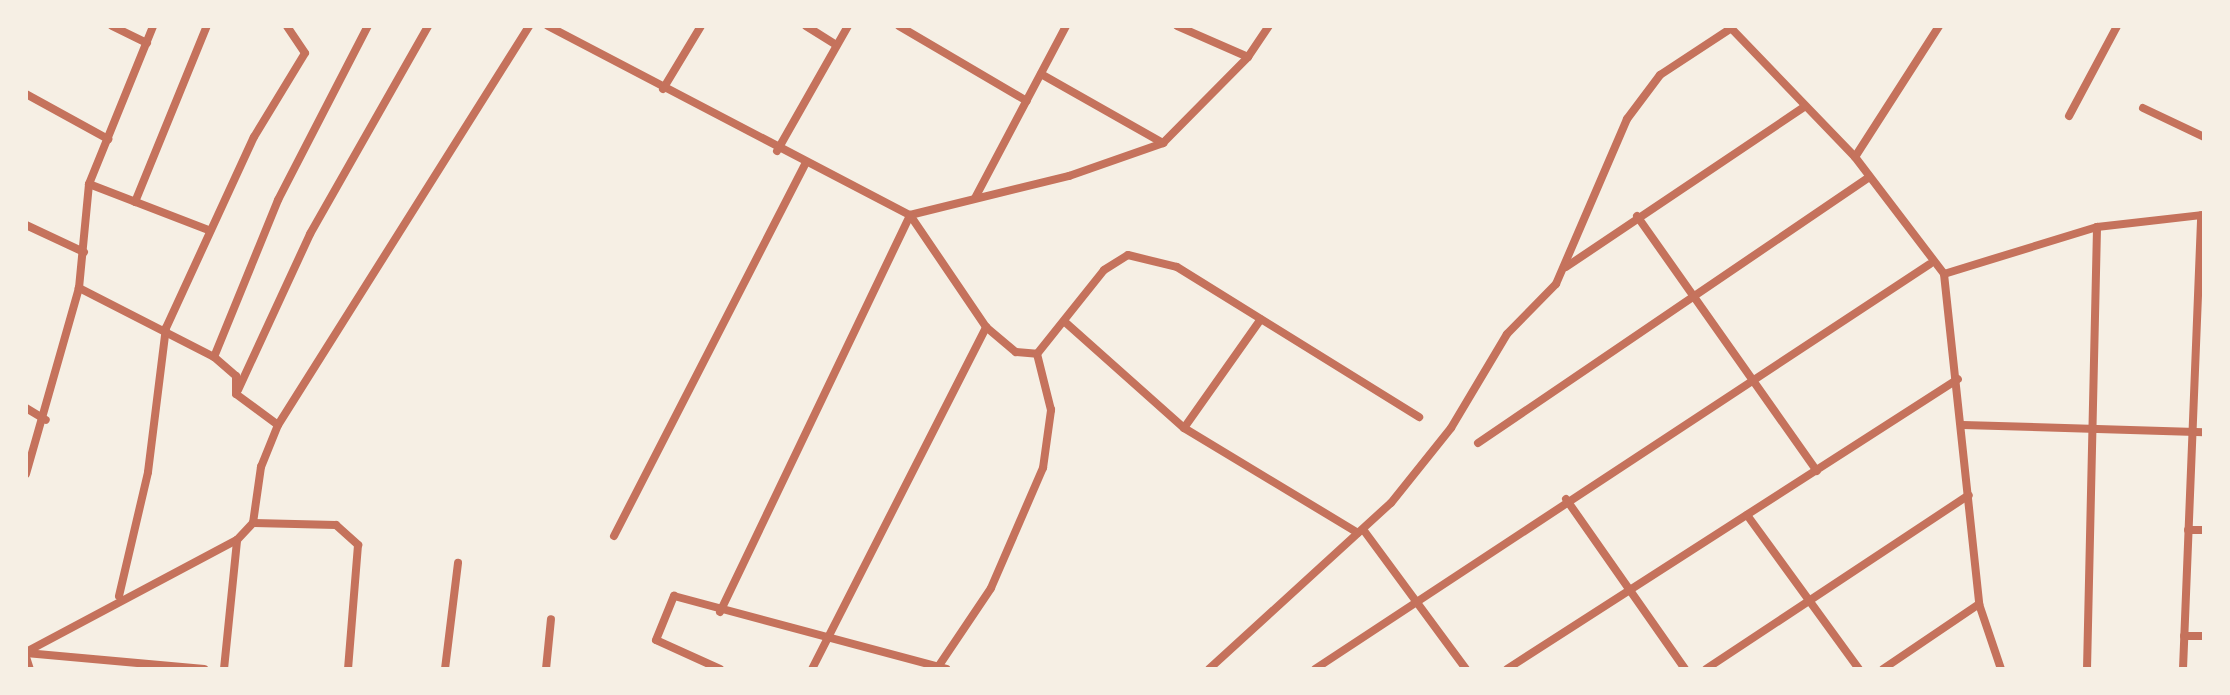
<!DOCTYPE html>
<style>
body{margin:0}
#map{position:relative;width:2230px;height:695px;overflow:hidden;background:#f6efe4;font-family:Jost,sans-serif}
div>[style]{position:absolute}
.minor>*{height:8px;margin:-4px;padding:0 4px;transform-origin:4px;border-radius:4px;background:#c5725c}
span{translate:-50% -50%;white-space:nowrap;text-align:center;line-height:1.15;-webkit-text-stroke:8px #f6efe4;paint-order:stroke}
.frame{position:absolute;inset:0;border:28px solid #f6efe4;pointer-events:none}
</style>
<div id="map">
<div class="minor">
<i style="left:112px;top:26px;width:39px;rotate:26deg"></i>
<i style="left:548px;top:26px;width:408px;rotate:27.6deg"></i>
<i style="left:910px;top:215px;width:164px;rotate:-13.8deg"></i>
<i style="left:1069px;top:176px;width:100px;rotate:-19.3deg"></i>
<i style="left:1163px;top:143px;width:121px;rotate:-45.3deg"></i>
<i style="left:1248px;top:57px;width:77px;rotate:-156.4deg"></i>
<i style="left:806px;top:26px;width:36px;rotate:32deg"></i>
<i style="left:899px;top:26px;width:148px;rotate:30.4deg"></i>
<i style="left:1729px;top:26px;width:182px;rotate:46.1deg"></i>
<i style="left:1855px;top:157px;width:147px;rotate:52.7deg"></i>
<i style="left:1944px;top:274px;width:332px;rotate:83.9deg"></i>
<i style="left:1979px;top:604px;width:69px;rotate:71.3deg"></i>
<i style="left:1248px;top:57px;width:37px;rotate:-56deg"></i>
<i style="left:1041px;top:74px;width:140px;rotate:29.5deg"></i>
<i style="left:663px;top:89px;width:74px;rotate:-58.9deg"></i>
<i style="left:26px;top:94px;width:94px;rotate:28.8deg"></i>
<i style="left:2143px;top:108px;width:68px;rotate:25.4deg"></i>
<i style="left:2069px;top:116px;width:102px;rotate:-61.9deg"></i>
<i style="left:777px;top:151px;width:144px;rotate:-60.4deg"></i>
<i style="left:1855px;top:157px;width:156px;rotate:-57.3deg"></i>
<i style="left:89px;top:184px;width:128px;rotate:21.1deg"></i>
<i style="left:975px;top:198px;width:195px;rotate:-62.1deg"></i>
<i style="left:135px;top:202px;width:190px;rotate:-67.8deg"></i>
<i style="left:1637px;top:216px;width:312px;rotate:54.8deg"></i>
<i style="left:26px;top:225px;width:64px;rotate:25deg"></i>
<i style="left:1566px;top:267px;width:287px;rotate:-33.9deg"></i>
<i style="left:1944px;top:274px;width:160px;rotate:-17.1deg"></i>
<i style="left:2097px;top:227px;width:107px;rotate:-6.5deg"></i>
<i style="left:1065px;top:322px;width:159px;rotate:41.7deg"></i>
<i style="left:1184px;top:428px;width:203px;rotate:31.1deg"></i>
<i style="left:214px;top:357px;width:170px;rotate:-67.8deg"></i>
<i style="left:278px;top:200px;width:196px;rotate:-62.7deg"></i>
<i style="left:238px;top:390px;width:172px;rotate:-65.2deg"></i>
<i style="left:310px;top:234px;width:239px;rotate:-60.4deg"></i>
<i style="left:26px;top:408px;width:23px;rotate:31deg"></i>
<i style="left:278px;top:425px;width:471px;rotate:-57.8deg"></i>
<i style="left:1963px;top:425px;width:241px;rotate:1.7deg"></i>
<i style="left:1184px;top:428px;width:133px;rotate:-54.8deg"></i>
<i style="left:1478px;top:443px;width:473px;rotate:-34.2deg"></i>
<i style="left:26px;top:474px;width:193px;rotate:-74.1deg"></i>
<i style="left:79px;top:288px;width:104px;rotate:-84.5deg"></i>
<i style="left:89px;top:184px;width:170px;rotate:-67.9deg"></i>
<i style="left:1566px;top:499px;width:208px;rotate:55deg"></i>
<i style="left:1747px;top:515px;width:190px;rotate:54deg"></i>
<i style="left:253px;top:523px;width:83px;rotate:1.4deg"></i>
<i style="left:336px;top:525px;width:30px;rotate:42deg"></i>
<i style="left:358px;top:545px;width:124px;rotate:94.6deg"></i>
<i style="left:2188px;top:530px;width:16px"></i>
<i style="left:1365px;top:532px;width:170px;rotate:53.6deg"></i>
<i style="left:614px;top:536px;width:417px;rotate:-62.8deg"></i>
<i style="left:119px;top:596px;width:127px;rotate:-76.8deg"></i>
<i style="left:148px;top:472px;width:145px;rotate:-82.9deg"></i>
<i style="left:166px;top:328px;width:210px;rotate:-65.3deg"></i>
<i style="left:254px;top:137px;width:98px;rotate:-58.7deg"></i>
<i style="left:305px;top:53px;width:32px;rotate:-124deg"></i>
<i style="left:720px;top:612px;width:440px;rotate:-64.4deg"></i>
<i style="left:910px;top:215px;width:135px;rotate:55.8deg"></i>
<i style="left:986px;top:327px;width:39px;rotate:40deg"></i>
<i style="left:1016px;top:352px;width:21px;rotate:5deg"></i>
<i style="left:1037px;top:354px;width:107px;rotate:-51.4deg"></i>
<i style="left:1104px;top:270px;width:28px;rotate:-32deg"></i>
<i style="left:1128px;top:255px;width:50px;rotate:13.8deg"></i>
<i style="left:1177px;top:267px;width:285px;rotate:31.8deg"></i>
<i style="left:2184px;top:636px;width:20px"></i>
<i style="left:26px;top:652px;width:239px;rotate:-28deg"></i>
<i style="left:237px;top:540px;width:23px;rotate:-47deg"></i>
<i style="left:253px;top:523px;width:57px;rotate:-81.9deg"></i>
<i style="left:261px;top:467px;width:45px;rotate:-68deg"></i>
<i style="left:278px;top:425px;width:52px;rotate:-143.6deg"></i>
<i style="left:236px;top:394px;width:18px;rotate:-90deg"></i>
<i style="left:236px;top:376px;width:29px;rotate:-139deg"></i>
<i style="left:214px;top:357px;width:152px;rotate:-152.9deg"></i>
<i style="left:26px;top:653px;width:179px;rotate:5.1deg"></i>
<i style="left:26px;top:657px;width:13px;rotate:72deg"></i>
<i style="left:938px;top:667px;width:95px;rotate:-56.1deg"></i>
<i style="left:991px;top:588px;width:131px;rotate:-66.6deg"></i>
<i style="left:1043px;top:468px;width:59px;rotate:-82.1deg"></i>
<i style="left:1051px;top:410px;width:58px;rotate:-104deg"></i>
<i style="left:224px;top:669px;width:130px;rotate:-84.2deg"></i>
<i style="left:445px;top:669px;width:107px;rotate:-83deg"></i>
<i style="left:546px;top:669px;width:50px;rotate:-84.3deg"></i>
<i style="left:720px;top:669px;width:70px;rotate:-155.6deg"></i>
<i style="left:656px;top:640px;width:48px;rotate:-67.8deg"></i>
<i style="left:674px;top:596px;width:282px;rotate:15deg"></i>
<i style="left:812px;top:669px;width:384px;rotate:-63deg"></i>
<i style="left:1209px;top:669px;width:246px;rotate:-42.4deg"></i>
<i style="left:1391px;top:503px;width:96px;rotate:-51.3deg"></i>
<i style="left:1451px;top:428px;width:109px;rotate:-59.2deg"></i>
<i style="left:1507px;top:334px;width:70px;rotate:-45.6deg"></i>
<i style="left:1556px;top:284px;width:180px;rotate:-66.7deg"></i>
<i style="left:1627px;top:119px;width:55px;rotate:-53.1deg"></i>
<i style="left:1660px;top:75px;width:84px;rotate:-33.3deg"></i>
<i style="left:1315px;top:669px;width:736px;rotate:-33.37deg"></i>
<i style="left:1507px;top:669px;width:536px;rotate:-32.74deg"></i>
<i style="left:1706px;top:669px;width:315px;rotate:-33.5deg"></i>
<i style="left:1883px;top:669px;width:116px;rotate:-34.1deg"></i>
<i style="left:2087px;top:669px;width:442px;rotate:-88.7deg"></i>
<i style="left:2183px;top:669px;width:454px;rotate:-87.7deg"></i>
</div>
<div class="frame"></div>
</div>
